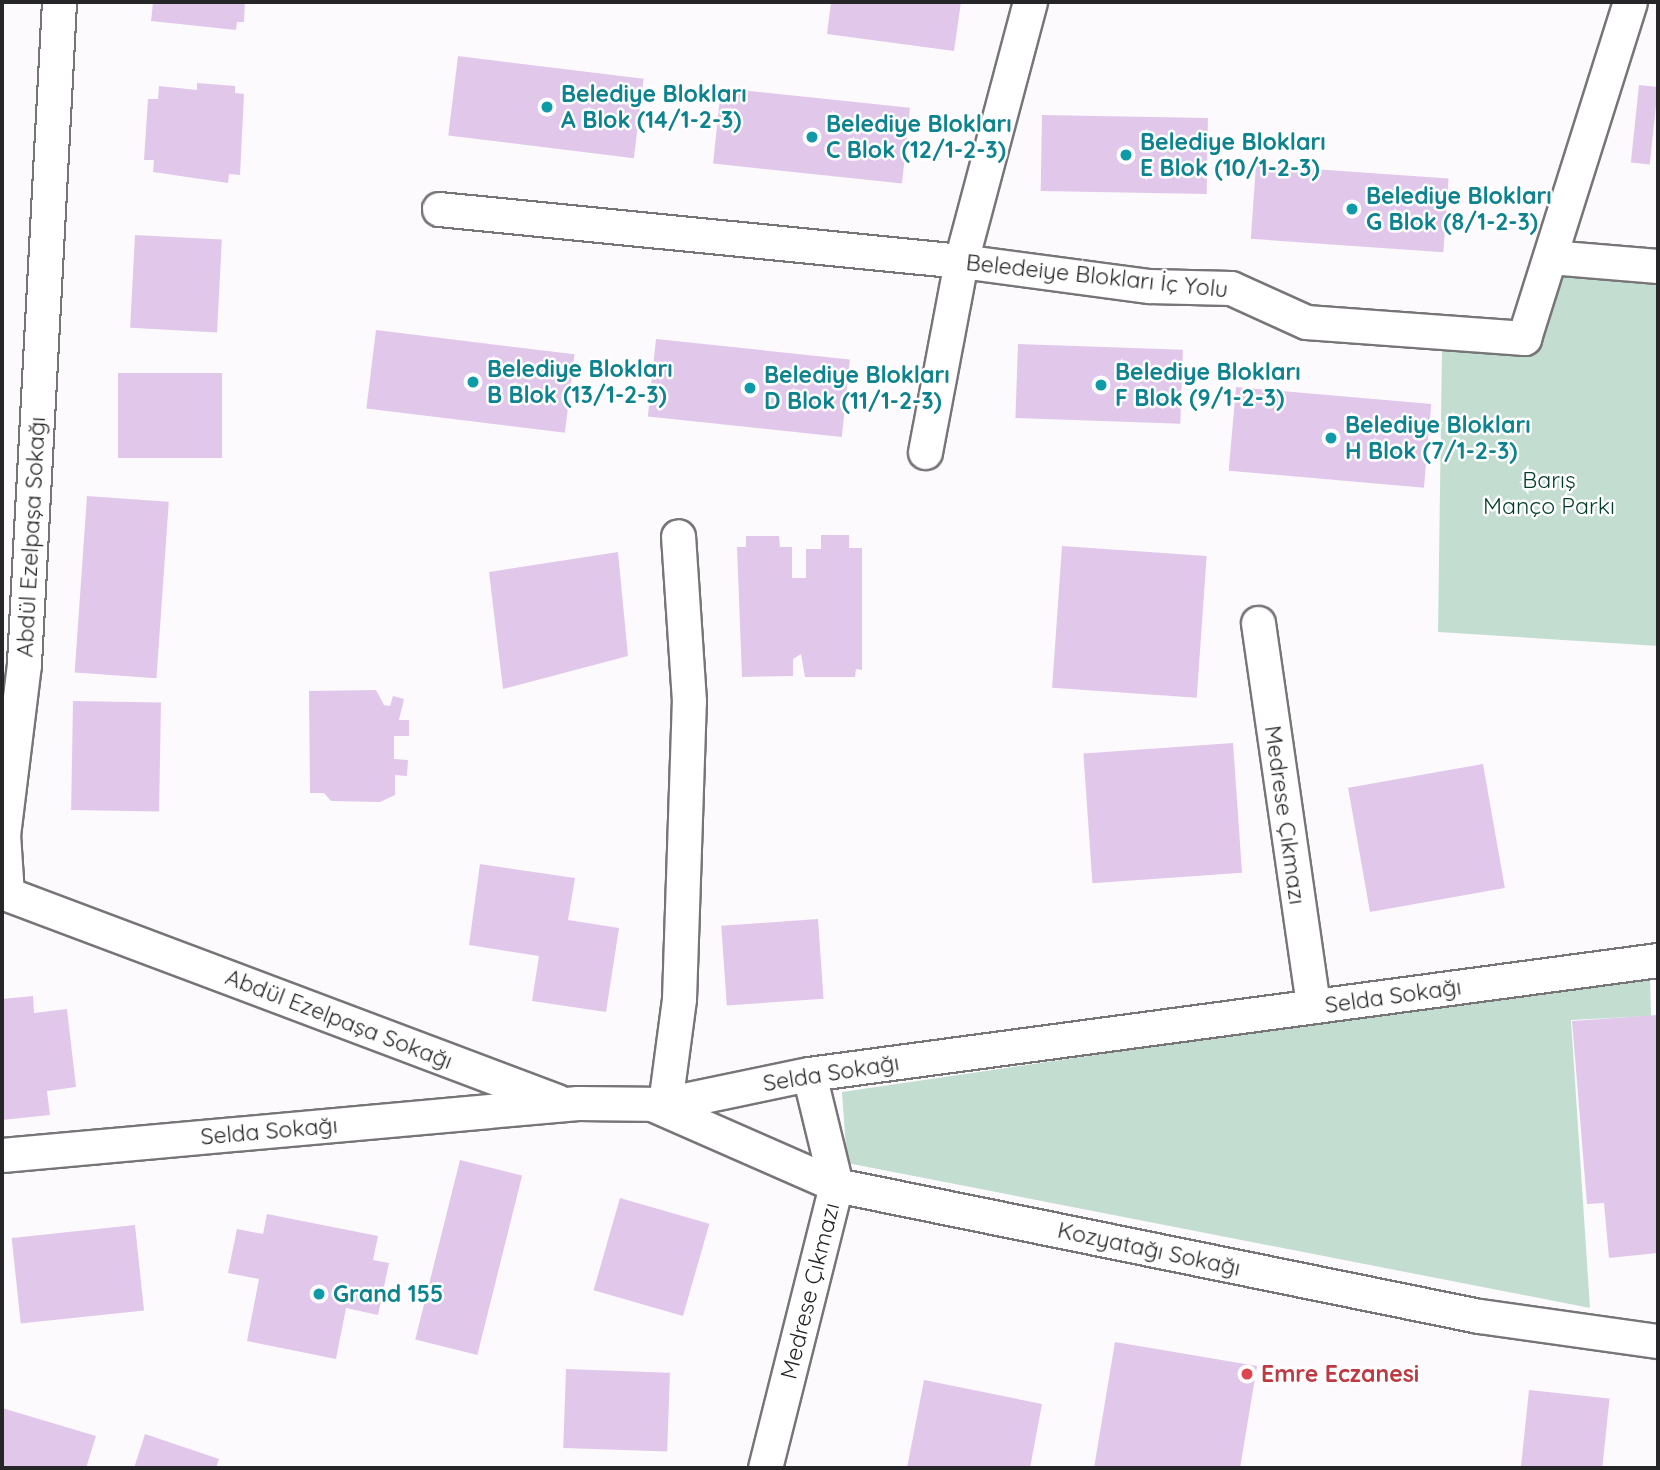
<!DOCTYPE html>
<meta charset="utf-8">
<style>
body{margin:0}
#map{position:relative;width:1660px;height:1470px;overflow:hidden;background:#fdfafe;font-family:Quicksand,sans-serif}
div>[style]{position:absolute}
.green>*{inset:0;background:#c3ded1}
.building>*{inset:0;background:#e1c8eb;transform-origin:0 0}
.roads{filter:drop-shadow(2px 0 #787579) drop-shadow(-2px 0 #787579) drop-shadow(0 2px #787579) drop-shadow(0 -2px #787579)}
.minor>*{height:33px;margin:-16.5px;padding:0 16.5px;transform-origin:16.5px;border-radius:16.5px;background:#fff}
.dots>*{width:19px;height:19px;translate:-50% -50%;box-sizing:border-box;border:4px solid #fff;border-radius:50%}
span{translate:-50% -50%;white-space:nowrap;text-align:center;line-height:1.15;-webkit-text-stroke:5px #fff;paint-order:stroke}
.culture-label{font-size:23px;color:#0d838f;font-weight:700}
.left{translate:0 -50%;text-align:left}
.street-label{font-size:23px;color:#262527}
.park-label{font-size:23px;color:#003d29}
.health-label{font-size:23px;color:#be3a42;font-weight:700}
.frame{position:absolute;inset:0;border:4px solid #262527;pointer-events:none}
</style>
<div id="map">
<div class="green">
<i style="clip-path:polygon(1556px 276px,1658px 283px,1658px 646px,1438px 632px,1442px 347px,1534px 354px)"></i>
<i style="clip-path:polygon(1650px 974px,1651px 1016px,1571px 1020px,1590px 1308px,847px 1163px,842px 1092px)"></i>
</div>
<div class="building">
<i style="clip-path:polygon(153px 2px,245px 2px,244px 22px,237px 22px,236px 30px,151px 21px)"></i>
<i style="clip-path:polygon(831px 2px,961px 2px,954px 51px,827px 34px)"></i>
<i style="left:458px;top:56px;width:187px;height:80px;rotate:7deg"></i>
<i style="clip-path:polygon(197px 83px,235px 86px,235px 93px,244px 94px,240px 175px,229px 174px,228px 183px,153px 172px,154px 160px,144px 160px,148px 99px,158px 99px,159px 86px,197px 90px)"></i>
<i style="left:1639px;top:85px;width:19px;height:78px;rotate:6deg"></i>
<i style="left:721px;top:88px;width:190px;height:76px;rotate:6deg"></i>
<i style="left:1042px;top:115px;width:166px;height:76px;rotate:1deg"></i>
<i style="left:1256px;top:165px;width:193px;height:74px;rotate:4deg"></i>
<i style="left:135px;top:235px;width:87px;height:93px;rotate:3deg"></i>
<i style="left:376px;top:330px;width:200px;height:79px;rotate:7deg"></i>
<i style="left:656px;top:339px;width:195px;height:78px;rotate:6deg"></i>
<i style="left:1018px;top:344px;width:165px;height:74px;rotate:2deg"></i>
<i style="left:118px;top:373px;width:104px;height:85px"></i>
<i style="left:1236px;top:387px;width:196px;height:84px;rotate:5deg"></i>
<i style="left:87px;top:496px;width:82px;height:177px;rotate:4deg"></i>
<i style="clip-path:polygon(821px 535px,849px 535px,849px 548px,862px 548px,862px 670px,856px 669px,855px 677px,805px 677px,801px 654px,793px 659px,793px 676px,742px 677px,737px 547px,746px 547px,746px 536px,779px 536px,780px 547px,792px 547px,792px 578px,806px 578px,806px 549px,821px 549px)"></i>
<i style="left:1062px;top:546px;width:145px;height:142px;rotate:4deg"></i>
<i style="clip-path:polygon(618px 552px,628px 656px,503px 689px,489px 572px)"></i>
<i style="clip-path:polygon(376px 690px,384px 705px,390px 706px,393px 696px,404px 699px,399px 720px,409px 720px,409px 736px,394px 736px,394px 759px,408px 760px,407px 776px,395px 775px,395px 795px,380px 802px,331px 801px,324px 793px,310px 793px,309px 691px)"></i>
<i style="left:73px;top:701px;width:88px;height:109px;rotate:1deg"></i>
<i style="left:1233px;top:743px;width:130px;height:150px;rotate:86deg"></i>
<i style="left:1483px;top:764px;width:126px;height:137px;rotate:80deg"></i>
<i style="clip-path:polygon(480px 864px,575px 878px,568px 920px,619px 928px,606px 1012px,532px 1001px,539px 956px,469px 945px)"></i>
<i style="left:818px;top:919px;width:80px;height:97px;rotate:86deg"></i>
<i style="clip-path:polygon(33px 996px,34px 1013px,67px 1009px,76px 1087px,47px 1091px,50px 1115px,2px 1120px,2px 999px)"></i>
<i style="clip-path:polygon(1658px 1015px,1658px 1253px,1609px 1258px,1604px 1203px,1587px 1204px,1572px 1021px)"></i>
<i style="left:460px;top:1160px;width:64px;height:185px;rotate:14deg"></i>
<i style="left:620px;top:1198px;width:93px;height:96px;rotate:16deg"></i>
<i style="clip-path:polygon(267px 1214px,378px 1236px,373px 1260px,389px 1263px,378px 1315px,346px 1308px,336px 1359px,247px 1341px,259px 1279px,228px 1273px,237px 1229px,263px 1234px)"></i>
<i style="left:135px;top:1225px;width:86px;height:124px;rotate:84deg"></i>
<i style="clip-path:polygon(1115px 1342px,1257px 1366px,1240px 1468px,1094px 1468px)"></i>
<i style="left:566px;top:1369px;width:104px;height:79px;rotate:2deg"></i>
<i style="clip-path:polygon(924px 1380px,1042px 1404px,1030px 1468px,907px 1468px)"></i>
<i style="left:1529px;top:1390px;width:81px;height:78px;rotate:6deg"></i>
<i style="clip-path:polygon(2px 1408px,96px 1436px,86px 1468px,2px 1468px)"></i>
<i style="clip-path:polygon(145px 1434px,219px 1459px,216px 1468px,134px 1468px)"></i>
</div>
<div class="roads">
<div class="minor">
<i style="left:59px;top:2px;width:663px;rotate:93.03deg"></i>
<i style="left:24px;top:664px;width:171px;rotate:97deg"></i>
<i style="left:3px;top:834px;width:60px;rotate:86.2deg"></i>
<i style="left:7px;top:894px;width:588px;rotate:20.62deg"></i>
<i style="left:439px;top:209px;width:525px;rotate:5.69deg"></i>
<i style="left:961px;top:261px;width:190px;rotate:7.6deg"></i>
<i style="left:1149px;top:286px;width:82px;rotate:1.4deg"></i>
<i style="left:1231px;top:288px;width:82px;rotate:24.4deg"></i>
<i style="left:1306px;top:322px;width:219px;rotate:4.2deg"></i>
<i style="left:1524px;top:338px;width:352px;rotate:-72.5deg"></i>
<i style="left:1550px;top:257px;width:108px;rotate:4.8deg"></i>
<i style="left:925px;top:452px;width:194px;rotate:-79.3deg"></i>
<i style="left:961px;top:261px;width:268px;rotate:-75.1deg"></i>
<i style="left:1258px;top:623px;width:387px;rotate:81.8deg"></i>
<i style="left:665px;top:1104px;width:106px;rotate:-82.4deg"></i>
<i style="left:679px;top:999px;width:298px;rotate:-88.1deg"></i>
<i style="left:689px;top:701px;width:165px;rotate:-93.8deg"></i>
<i style="left:654px;top:1105px;width:199px;rotate:23.7deg"></i>
<i style="left:836px;top:1185px;width:656px;rotate:11.52deg"></i>
<i style="left:1479px;top:1316px;width:181px;rotate:8deg"></i>
<i style="left:2px;top:1155px;width:578px;rotate:-5.16deg"></i>
<i style="left:578px;top:1103px;width:87px;rotate:0.7deg"></i>
<i style="left:665px;top:1104px;width:147px;rotate:-11.8deg"></i>
<i style="left:809px;top:1074px;width:857px;rotate:-7.65deg"></i>
<i style="left:765px;top:1468px;width:292px;rotate:-75.9deg"></i>
<i style="left:836px;top:1185px;width:114px;rotate:-103.7deg"></i>
</div>
</div>
<div class="dots">
<i style="left:547px;top:107px;background:#0f9aa8"></i>
<i style="left:812px;top:137px;background:#0f9aa8"></i>
<i style="left:1126px;top:155px;background:#0f9aa8"></i>
<i style="left:1352px;top:209px;background:#0f9aa8"></i>
<i style="left:473px;top:382px;background:#0f9aa8"></i>
<i style="left:1101px;top:385px;background:#0f9aa8"></i>
<i style="left:750px;top:388px;background:#0f9aa8"></i>
<i style="left:1331px;top:438px;background:#0f9aa8"></i>
<i style="left:319px;top:1294px;background:#0f9aa8"></i>
<i style="left:1247px;top:1374px;background:#e0444e"></i>
</div>
<div class="culture-label">
<span class="left" style="left:561px;top:107px">Belediye Blokları<br>A Blok (14/1-2-3)</span>
<span class="left" style="left:826px;top:137px">Belediye Blokları<br>C Blok (12/1-2-3)</span>
<span class="left" style="left:1140px;top:155px">Belediye Blokları<br>E Blok (10/1-2-3)</span>
<span class="left" style="left:1366px;top:209px">Belediye Blokları<br>G Blok (8/1-2-3)</span>
<span class="left" style="left:487px;top:382px">Belediye Blokları<br>B Blok (13/1-2-3)</span>
<span class="left" style="left:1115px;top:385px">Belediye Blokları<br>F Blok (9/1-2-3)</span>
<span class="left" style="left:764px;top:388px">Belediye Blokları<br>D Blok (11/1-2-3)</span>
<span class="left" style="left:1345px;top:438px">Belediye Blokları<br>H Blok (7/1-2-3)</span>
<span class="left" style="left:333px;top:1294px">Grand 155</span>
</div>
<div class="street-label">
<span style="left:1097px;top:276px;rotate:6deg">Beledeiye Blokları İç Yolu</span>
<span style="left:31px;top:537px;rotate:-87deg">Abdül Ezelpaşa Sokağı</span>
<span style="left:1285px;top:815px;rotate:82deg">Medrese Çıkmazı</span>
<span style="left:1393px;top:996px;rotate:-8deg">Selda Sokağı</span>
<span style="left:339px;top:1019px;rotate:21deg">Abdül Ezelpaşa Sokağı</span>
<span style="left:831px;top:1073px;rotate:-9deg">Selda Sokağı</span>
<span style="left:269px;top:1131px;rotate:-5deg">Selda Sokağı</span>
<span style="left:1149px;top:1249px;rotate:12deg">Kozyatağı Sokağı</span>
<span style="left:810px;top:1291px;rotate:-76deg">Medrese Çıkmazı</span>
</div>
<div class="park-label">
<span style="left:1549px;top:493px">Barış<br>Manço Parkı</span>
</div>
<div class="health-label">
<span class="left" style="left:1261px;top:1374px">Emre Eczanesi</span>
</div>
<div class="frame"></div>
</div>
